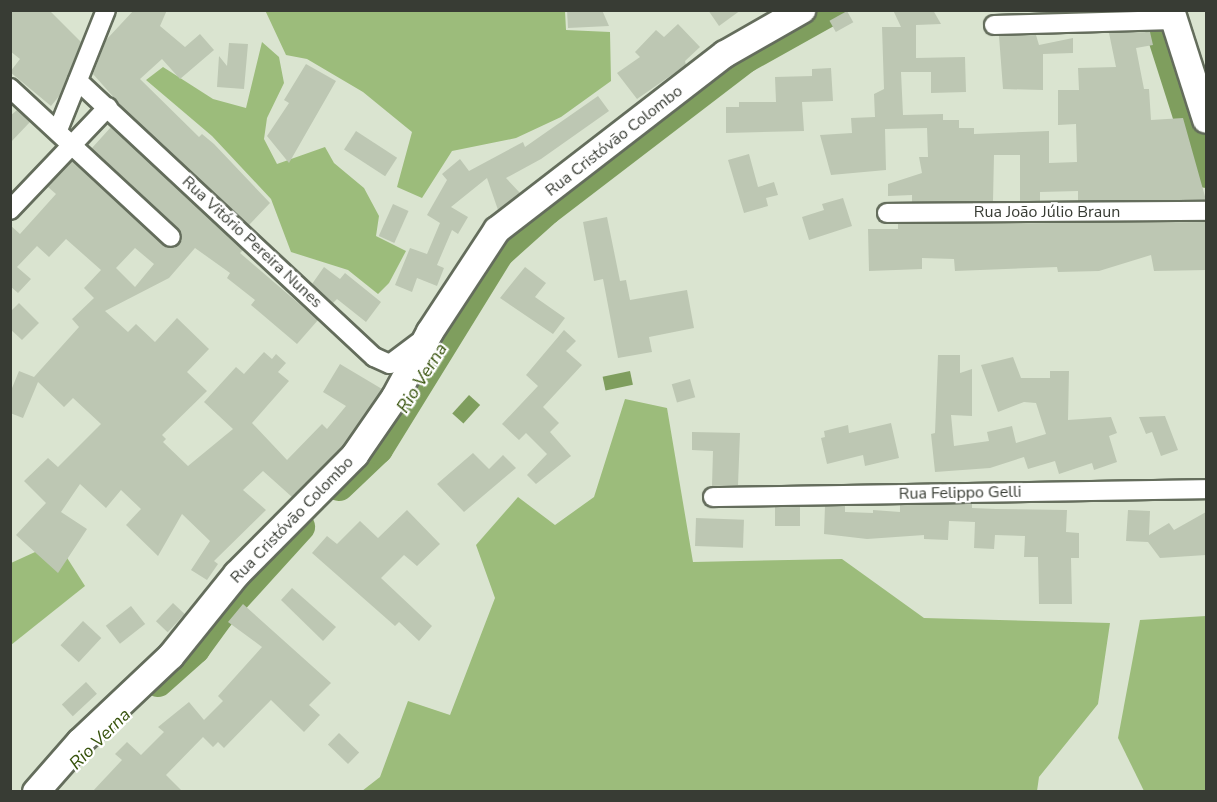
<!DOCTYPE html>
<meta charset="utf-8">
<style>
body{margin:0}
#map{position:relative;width:1217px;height:802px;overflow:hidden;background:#dae4d0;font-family:"Nunito Sans",sans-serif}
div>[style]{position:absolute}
.forest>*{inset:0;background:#9cbc7b}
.water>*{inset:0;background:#7f9e5e;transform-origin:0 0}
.river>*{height:30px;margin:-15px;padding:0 15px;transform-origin:15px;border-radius:15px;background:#7f9e5e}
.building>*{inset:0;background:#bdc7b3;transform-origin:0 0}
.roads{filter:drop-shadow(2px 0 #646d5c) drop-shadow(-2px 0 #646d5c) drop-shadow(0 2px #646d5c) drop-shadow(0 -2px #646d5c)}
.minor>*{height:18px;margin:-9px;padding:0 9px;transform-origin:9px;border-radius:9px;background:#fff}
.secondary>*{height:26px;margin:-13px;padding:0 13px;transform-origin:13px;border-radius:13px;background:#fff}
span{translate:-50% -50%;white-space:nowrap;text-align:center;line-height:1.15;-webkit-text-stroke:4.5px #fff;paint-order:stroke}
.street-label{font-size:16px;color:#383c34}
.water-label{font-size:18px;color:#36520b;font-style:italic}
.frame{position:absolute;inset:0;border:12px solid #383c34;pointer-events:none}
</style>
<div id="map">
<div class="forest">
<i style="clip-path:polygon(265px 10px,565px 11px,566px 30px,610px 32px,611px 81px,561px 117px,516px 138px,452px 151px,422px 198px,397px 187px,412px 132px,363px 92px,307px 59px,286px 55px)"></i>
<i style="clip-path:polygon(262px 42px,279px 57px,284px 83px,267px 118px,264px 139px,277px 164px,325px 147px,334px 163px,364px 188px,379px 216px,376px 236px,406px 251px,389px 283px,378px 294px,348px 270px,291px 252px,271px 199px,212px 136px,146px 80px,163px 67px,213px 99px,246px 108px)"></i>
<i style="clip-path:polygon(625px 399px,667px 408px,693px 562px,842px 559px,924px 618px,1110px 623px,1098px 704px,1039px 777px,1037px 791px,362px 791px,380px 777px,408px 701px,450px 715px,495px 598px,476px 545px,518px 497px,555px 525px,594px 497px)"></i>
<i style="clip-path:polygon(57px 542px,85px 586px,11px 645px,11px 563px)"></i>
<i style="clip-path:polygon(1206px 616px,1206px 791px,1144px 791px,1118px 738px,1140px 620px)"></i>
</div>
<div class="water">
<i style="left:630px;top:371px;width:14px;height:28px;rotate:78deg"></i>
<i style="left:469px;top:395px;width:15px;height:25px;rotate:42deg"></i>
</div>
<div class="river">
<i style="left:1154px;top:10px;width:171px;rotate:72.3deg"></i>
<i style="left:339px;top:486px;width:54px;rotate:-43.5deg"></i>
<i style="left:378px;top:449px;width:230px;rotate:-58.3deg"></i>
<i style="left:499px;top:253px;width:64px;rotate:-41.9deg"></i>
<i style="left:547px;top:210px;width:250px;rotate:-37.4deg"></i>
<i style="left:746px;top:58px;width:98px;rotate:-29.2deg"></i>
<i style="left:158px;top:682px;width:50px;rotate:-41.7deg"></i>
<i style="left:195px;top:649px;width:39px;rotate:-54deg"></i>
<i style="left:218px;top:617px;width:122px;rotate:-47.7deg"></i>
</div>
<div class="building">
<i style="clip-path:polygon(10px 10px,49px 10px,81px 42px,60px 95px,51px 106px,10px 72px,20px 59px,10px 51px)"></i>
<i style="clip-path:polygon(134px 10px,167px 10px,160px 26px,185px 47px,200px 34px,214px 50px,180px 79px,162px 59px,140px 79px,199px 137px,202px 134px,214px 144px,270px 203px,249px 225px,125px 110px,93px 74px,106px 40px)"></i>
<i style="clip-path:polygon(567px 10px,602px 10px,609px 26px,568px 28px)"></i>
<i style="clip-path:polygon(708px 10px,741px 10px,719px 26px)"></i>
<i style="clip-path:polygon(893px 10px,933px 10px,941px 24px,916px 25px,916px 58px,965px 57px,966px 92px,931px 93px,931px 72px,901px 72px,903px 115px,943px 114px,943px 120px,959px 120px,959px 128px,974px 128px,974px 134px,1049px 131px,1049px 163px,1077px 162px,1076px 124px,1058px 125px,1058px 90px,1079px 90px,1078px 68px,1116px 67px,1109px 33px,1150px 32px,1153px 45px,1136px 48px,1144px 89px,1149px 89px,1151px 120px,1183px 118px,1206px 200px,1078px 201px,1078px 191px,1040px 192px,1040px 201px,1020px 201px,1020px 155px,994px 155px,993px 201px,912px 202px,912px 195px,888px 196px,888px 184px,922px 173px,919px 157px,928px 157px,927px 128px,885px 129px,886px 170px,831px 175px,820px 135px,852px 133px,851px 118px,875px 117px,874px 94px,884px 89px,882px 27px,901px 27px)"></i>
<i style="left:847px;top:11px;width:13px;height:20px;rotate:61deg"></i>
<i style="clip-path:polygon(678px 24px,700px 47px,685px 61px,686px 65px,637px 99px,617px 73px,640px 57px,635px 52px,656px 30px,664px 37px)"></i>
<i style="clip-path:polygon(1036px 35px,1039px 45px,1073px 38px,1073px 53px,1043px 54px,1043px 90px,1003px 89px,999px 36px)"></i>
<i style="clip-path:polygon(229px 43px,248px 44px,244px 89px,217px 87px,219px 56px,227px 66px)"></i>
<i style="clip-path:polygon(306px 64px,336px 81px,289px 163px,267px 136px,289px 103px,284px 100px)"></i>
<i style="clip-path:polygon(831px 68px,833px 101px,802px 102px,804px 131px,726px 133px,726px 107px,739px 107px,739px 102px,776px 102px,775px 77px,812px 76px,812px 69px)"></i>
<i style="clip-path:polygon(598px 96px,609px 111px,541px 159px,506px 178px,520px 193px,498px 210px,487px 178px,451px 207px,468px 217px,458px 234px,452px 230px,437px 265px,444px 268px,437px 286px,417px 278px,412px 292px,395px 285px,410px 248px,427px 254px,440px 223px,427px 215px,447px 180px,442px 174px,460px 159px,469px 171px,523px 142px,525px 147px)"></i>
<i style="clip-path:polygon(17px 110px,30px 122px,10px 143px,10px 116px)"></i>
<i style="clip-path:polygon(evenodd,111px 127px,243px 250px,240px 253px,318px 320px,297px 344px,251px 305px,255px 300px,227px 278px,230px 273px,195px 248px,169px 278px,105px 311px,128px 332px,136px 324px,155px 342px,177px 318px,209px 349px,187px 372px,207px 391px,162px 435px,166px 439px,163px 442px,188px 466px,233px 429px,204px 402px,236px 367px,244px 374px,264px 352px,272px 359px,276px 354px,286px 363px,278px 372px,289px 381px,252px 423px,287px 460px,322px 424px,327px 429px,346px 406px,323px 392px,340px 364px,382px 389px,343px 445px,292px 497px,263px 471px,243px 490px,266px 510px,214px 561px,218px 564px,207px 580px,191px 570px,210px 541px,182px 514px,158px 556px,126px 525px,141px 509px,121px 490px,106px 508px,80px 484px,61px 512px,87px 529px,58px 573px,16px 535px,46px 503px,24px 481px,48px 458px,58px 467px,101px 424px,73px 398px,64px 407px,38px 382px,23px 418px,10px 413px,10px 393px,19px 371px,34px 377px,79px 327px,72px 319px,94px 298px,84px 288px,101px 270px,66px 239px,49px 257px,37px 246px,17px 267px,31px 279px,18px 293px,10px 286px,10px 225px,20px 234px,56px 194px,48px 187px,72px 161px,163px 245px,174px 248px,182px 240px,179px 229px,92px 148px,111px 127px,135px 248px,154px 264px,135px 287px,116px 268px,135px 248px)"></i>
<i style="left:356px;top:131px;width:49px;height:22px;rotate:33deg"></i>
<i style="clip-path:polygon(749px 154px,758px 187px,774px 182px,778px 195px,766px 198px,768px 206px,744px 213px,728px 160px)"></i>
<i style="clip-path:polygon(843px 198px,852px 226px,809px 240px,802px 217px,824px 210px,822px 204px)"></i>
<i style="left:393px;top:204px;width:17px;height:35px;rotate:24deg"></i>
<i style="clip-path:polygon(607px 217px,620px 281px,626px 280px,630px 300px,687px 290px,694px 328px,649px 337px,652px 352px,618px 358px,603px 279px,594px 281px,583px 222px)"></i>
<i style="clip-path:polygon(1206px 222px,1206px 270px,1154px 271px,1151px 255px,1099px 271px,1058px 272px,1057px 267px,955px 271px,954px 259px,922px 258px,922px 269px,869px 271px,868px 229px,898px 229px,898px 224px)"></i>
<i style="clip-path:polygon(324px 267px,340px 279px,345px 273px,381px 302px,366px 322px,337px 299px,333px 303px,312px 284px)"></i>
<i style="clip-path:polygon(525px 267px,546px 283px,535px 297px,565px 318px,553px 334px,500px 298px)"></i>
<i style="clip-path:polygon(19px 303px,39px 323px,22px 340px,10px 329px,10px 312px)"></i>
<i style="clip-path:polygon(564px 330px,576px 341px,566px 351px,582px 365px,543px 407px,559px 423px,550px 432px,571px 456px,536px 484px,527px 475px,547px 454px,526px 433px,519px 440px,502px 424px,538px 386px,526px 375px)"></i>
<i style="clip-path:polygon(938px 355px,960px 355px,960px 373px,972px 369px,972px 416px,951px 415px,954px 446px,989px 441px,987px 432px,1012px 426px,1016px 443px,1046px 434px,1036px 403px,1024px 402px,998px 412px,981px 365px,1013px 357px,1021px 378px,1050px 378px,1050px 371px,1069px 371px,1068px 420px,1111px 417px,1117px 433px,1109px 436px,1117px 462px,1094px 470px,1092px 463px,1059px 474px,1055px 461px,1028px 469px,1024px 457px,990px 468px,935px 472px,931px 434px,935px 433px)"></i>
<i style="left:690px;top:379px;width:19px;height:19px;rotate:74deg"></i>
<i style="clip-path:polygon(1165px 416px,1178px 450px,1161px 456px,1152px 432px,1146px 434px,1139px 417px)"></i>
<i style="clip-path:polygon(891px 423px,899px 458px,865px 466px,863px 455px,827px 464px,821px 438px,825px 437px,824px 431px,848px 425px,849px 433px)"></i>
<i style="clip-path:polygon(692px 432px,740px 433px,738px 485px,712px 486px,713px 451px,692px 450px)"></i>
<i style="clip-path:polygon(473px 453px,489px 469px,503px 455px,516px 468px,464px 512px,437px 484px)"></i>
<i style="clip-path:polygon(972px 504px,972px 508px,996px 509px,1067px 510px,1066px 532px,1079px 533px,1079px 558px,1071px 558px,1072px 604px,1039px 604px,1038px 557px,1024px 557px,1025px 536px,995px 535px,994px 549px,974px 548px,975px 522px,949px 521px,948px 540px,924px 539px,924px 535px,867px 539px,824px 534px,825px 506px,845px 506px,845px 512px,873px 513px,873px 510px,900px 512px,900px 505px)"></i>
<i style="left:800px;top:507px;width:19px;height:25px;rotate:90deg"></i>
<i style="clip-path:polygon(407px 510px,440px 544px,417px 566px,404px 555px,381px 578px,432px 626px,419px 641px,399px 622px,395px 626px,312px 553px,327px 536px,337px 544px,360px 521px,378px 538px)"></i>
<i style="clip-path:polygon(1128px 510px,1150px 511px,1149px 535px,1169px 523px,1174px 530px,1206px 512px,1206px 555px,1160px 558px,1148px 542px,1126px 541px)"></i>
<i style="left:696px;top:518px;width:48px;height:28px;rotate:2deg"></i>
<i style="clip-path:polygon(292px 588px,336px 627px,323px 641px,281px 600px)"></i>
<i style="left:173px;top:603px;width:16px;height:25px;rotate:43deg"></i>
<i style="clip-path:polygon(243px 604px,331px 683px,309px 705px,320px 715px,304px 732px,271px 700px,224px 748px,218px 742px,213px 747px,203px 737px,166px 775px,183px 792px,92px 792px,122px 760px,115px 754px,127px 742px,141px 755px,164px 732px,158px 727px,189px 702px,204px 720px,223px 701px,218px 696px,262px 647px,228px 622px)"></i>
<i style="left:131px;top:606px;width:23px;height:32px;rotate:52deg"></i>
<i style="left:83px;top:621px;width:25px;height:33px;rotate:43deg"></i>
<i style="left:86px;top:682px;width:16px;height:33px;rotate:47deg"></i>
<i style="left:339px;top:733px;width:28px;height:16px;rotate:44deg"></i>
</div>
<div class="roads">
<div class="minor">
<i style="left:994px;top:25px;width:180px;rotate:-1.6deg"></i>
<i style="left:78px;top:81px;width:405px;rotate:43deg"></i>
<i style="left:374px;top:357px;width:17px;rotate:24deg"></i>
<i style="left:390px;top:364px;width:35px;rotate:-37deg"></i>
<i style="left:10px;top:88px;width:219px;rotate:42.8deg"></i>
<i style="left:58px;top:130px;width:129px;rotate:-68.2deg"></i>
<i style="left:10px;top:210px;width:142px;rotate:-46.4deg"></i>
<i style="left:887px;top:213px;width:319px;rotate:-0.4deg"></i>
<i style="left:713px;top:497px;width:493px;rotate:-0.9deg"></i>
</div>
<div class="secondary">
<i style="left:1171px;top:10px;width:115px;rotate:72.3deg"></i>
<i style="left:36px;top:792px;width:67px;rotate:-48.7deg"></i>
<i style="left:80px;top:742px;width:125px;rotate:-43.4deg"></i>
<i style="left:171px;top:656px;width:105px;rotate:-51.2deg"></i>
<i style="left:237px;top:574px;width:168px;rotate:-45.2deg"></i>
<i style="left:355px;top:455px;width:70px;rotate:-55.4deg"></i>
<i style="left:395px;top:397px;width:74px;rotate:-61.7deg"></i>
<i style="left:430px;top:332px;width:122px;rotate:-56.7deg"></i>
<i style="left:497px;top:230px;width:288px;rotate:-37.7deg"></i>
<i style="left:725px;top:54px;width:89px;rotate:-29.7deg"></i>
</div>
</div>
<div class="street-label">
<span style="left:614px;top:141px;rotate:-38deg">Rua Cristóvão Colombo</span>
<span style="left:1047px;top:212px">Rua João Júlio Braun</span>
<span style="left:252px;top:242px;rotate:43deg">Rua Vitório Pereira Nunes</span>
<span style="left:960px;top:493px;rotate:-1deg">Rua Felippo Gelli</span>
<span style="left:292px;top:520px;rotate:-46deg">Rua Cristóvão Colombo</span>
</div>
<div class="water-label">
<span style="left:422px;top:378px;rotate:-58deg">Rio Verna</span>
<span style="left:100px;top:739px;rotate:-45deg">Rio Verna</span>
</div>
<div class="frame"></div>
</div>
